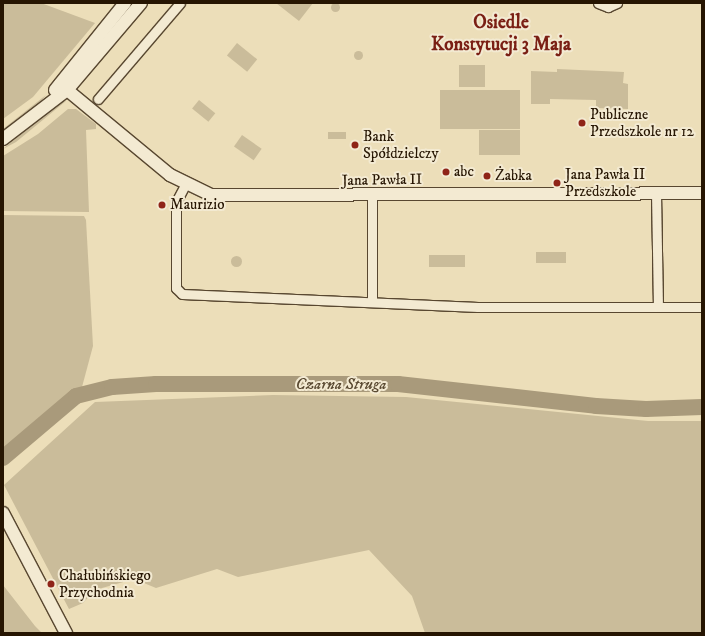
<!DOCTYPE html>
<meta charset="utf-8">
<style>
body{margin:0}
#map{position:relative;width:705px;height:636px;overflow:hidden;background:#ecdeb9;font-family:"IM FELL DW Pica",serif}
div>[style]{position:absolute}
.green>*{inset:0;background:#cabc9a;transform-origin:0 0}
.round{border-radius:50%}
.river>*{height:16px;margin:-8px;padding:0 8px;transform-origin:8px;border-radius:8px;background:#a99a7b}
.roads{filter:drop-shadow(1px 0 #584730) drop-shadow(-1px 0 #584730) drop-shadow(0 1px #584730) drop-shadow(0 -1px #584730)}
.minor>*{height:9px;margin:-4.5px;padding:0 4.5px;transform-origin:4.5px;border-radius:4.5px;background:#f3ead2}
.tertiary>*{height:12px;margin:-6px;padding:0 6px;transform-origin:6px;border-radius:6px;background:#f3ead2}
.dots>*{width:11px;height:11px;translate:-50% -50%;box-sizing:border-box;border:2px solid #f3ead2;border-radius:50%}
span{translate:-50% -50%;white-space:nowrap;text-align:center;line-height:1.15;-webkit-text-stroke:4px #f3ead2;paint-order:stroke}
.poi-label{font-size:15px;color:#261502}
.left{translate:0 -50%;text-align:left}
.street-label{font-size:15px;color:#261502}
.water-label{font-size:16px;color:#5a4a32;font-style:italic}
.district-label{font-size:19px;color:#7a1f14;font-weight:700}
.frame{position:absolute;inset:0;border:4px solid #261502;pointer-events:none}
</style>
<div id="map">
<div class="green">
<i class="round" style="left:330.5px;top:2.5px;width:9px;height:9px"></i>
<i style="clip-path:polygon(3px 3px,41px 3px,95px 23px,33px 97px,3px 119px)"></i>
<i style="clip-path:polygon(276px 3px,313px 3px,299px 21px)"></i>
<i style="left:237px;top:43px;width:26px;height:16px;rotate:39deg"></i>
<i class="round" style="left:353.5px;top:50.5px;width:9px;height:9px"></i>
<i style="left:459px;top:65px;width:26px;height:22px"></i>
<i style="clip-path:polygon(557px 69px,624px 72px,623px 83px,628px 84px,628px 109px,596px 108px,596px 100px,550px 99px,550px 104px,531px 104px,531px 71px,557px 72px)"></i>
<i style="left:520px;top:90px;width:39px;height:80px;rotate:90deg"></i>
<i style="clip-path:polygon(46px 95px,35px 108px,3px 133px,3px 129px)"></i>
<i style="left:199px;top:100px;width:21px;height:11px;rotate:39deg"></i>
<i style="clip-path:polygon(66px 101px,16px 142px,3px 149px,58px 103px)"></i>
<i style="clip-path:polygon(68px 109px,76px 109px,96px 124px,96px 129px,86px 130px,89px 212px,3px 211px,3px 156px,38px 134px)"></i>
<i style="left:479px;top:130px;width:41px;height:25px"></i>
<i style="left:328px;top:132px;width:18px;height:7px"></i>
<i style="left:242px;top:135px;width:24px;height:14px;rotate:35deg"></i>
<i style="clip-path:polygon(3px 215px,84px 216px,86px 220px,93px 346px,82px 387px,3px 451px)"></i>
<i style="left:536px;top:252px;width:30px;height:11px"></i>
<i style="left:465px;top:255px;width:12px;height:36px;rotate:90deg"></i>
<i class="round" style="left:230.5px;top:255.5px;width:11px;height:11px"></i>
<i style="clip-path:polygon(273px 395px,406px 397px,648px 421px,702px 421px,702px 633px,425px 633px,412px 596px,369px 550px,238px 577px,217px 569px,156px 588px,134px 579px,95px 590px,83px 603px,69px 609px,4px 485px,95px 402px)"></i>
<i style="clip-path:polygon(3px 585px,35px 626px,42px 633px,3px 633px)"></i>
</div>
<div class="river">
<i style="left:3px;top:458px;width:96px;rotate:-40.3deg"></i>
<i style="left:76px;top:396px;width:37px;rotate:-14deg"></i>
<i style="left:112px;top:387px;width:44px;rotate:-3.9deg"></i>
<i style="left:156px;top:384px;width:242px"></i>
<i style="left:398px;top:384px;width:199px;rotate:6.3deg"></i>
<i style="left:596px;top:406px;width:50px;rotate:3.4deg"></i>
<i style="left:646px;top:409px;width:56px;rotate:-2deg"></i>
</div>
<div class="roads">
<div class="minor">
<i style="left:598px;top:3px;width:11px;rotate:22deg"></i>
<i style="left:608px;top:7px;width:10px;rotate:-24deg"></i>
<i style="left:98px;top:99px;width:126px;rotate:-49.5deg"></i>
<i style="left:185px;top:185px;width:19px;rotate:118deg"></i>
<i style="left:176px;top:202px;width:86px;rotate:90deg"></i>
<i style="left:176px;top:288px;width:8px;rotate:45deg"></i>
<i style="left:182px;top:294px;width:296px;rotate:2.5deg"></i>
<i style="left:478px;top:307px;width:224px"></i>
<i style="left:656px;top:193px;width:114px;rotate:89deg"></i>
<i style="left:372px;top:302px;width:106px;rotate:-90deg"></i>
</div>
<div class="tertiary">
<i style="left:60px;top:84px;width:143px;rotate:39.6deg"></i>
<i style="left:170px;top:175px;width:46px;rotate:26deg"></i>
<i style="left:211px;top:195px;width:491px;rotate:-0.2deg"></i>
<i style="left:55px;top:90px;width:112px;rotate:-51.2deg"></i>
<i style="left:3px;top:139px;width:81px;rotate:-37.4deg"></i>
<i style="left:67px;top:90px;width:114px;rotate:-49.6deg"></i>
<i style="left:3px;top:513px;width:136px;rotate:62.3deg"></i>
</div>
</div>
<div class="dots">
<i style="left:582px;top:123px;background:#8f2418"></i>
<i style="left:355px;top:145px;background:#8f2418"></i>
<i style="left:446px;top:172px;background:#8f2418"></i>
<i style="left:487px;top:176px;background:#8f2418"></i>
<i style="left:557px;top:183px;background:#8f2418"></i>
<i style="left:162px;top:205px;background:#8f2418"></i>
<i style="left:51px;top:584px;background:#8f2418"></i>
</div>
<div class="poi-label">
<span class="left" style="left:590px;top:123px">Publiczne<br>Przedszkole nr 12</span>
<span class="left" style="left:363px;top:145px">Bank<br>Spółdzielczy</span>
<span class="left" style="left:454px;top:172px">abc</span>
<span class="left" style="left:565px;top:183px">Jana Pawła II<br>Przedszkole</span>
<span class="left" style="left:495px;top:176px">Żabka</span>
<span class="left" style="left:170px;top:205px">Maurizio</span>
<span class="left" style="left:59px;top:584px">Chałubińskiego<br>Przychodnia</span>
</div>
<div class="street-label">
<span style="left:382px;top:180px;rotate:-1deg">Jana Pawła II</span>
</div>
<div class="water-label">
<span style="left:341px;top:384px">Czarna Struga</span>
</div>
<div class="district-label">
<span style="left:501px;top:34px">Osiedle<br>Konstytucji 3 Maja</span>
</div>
<div class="frame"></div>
</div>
